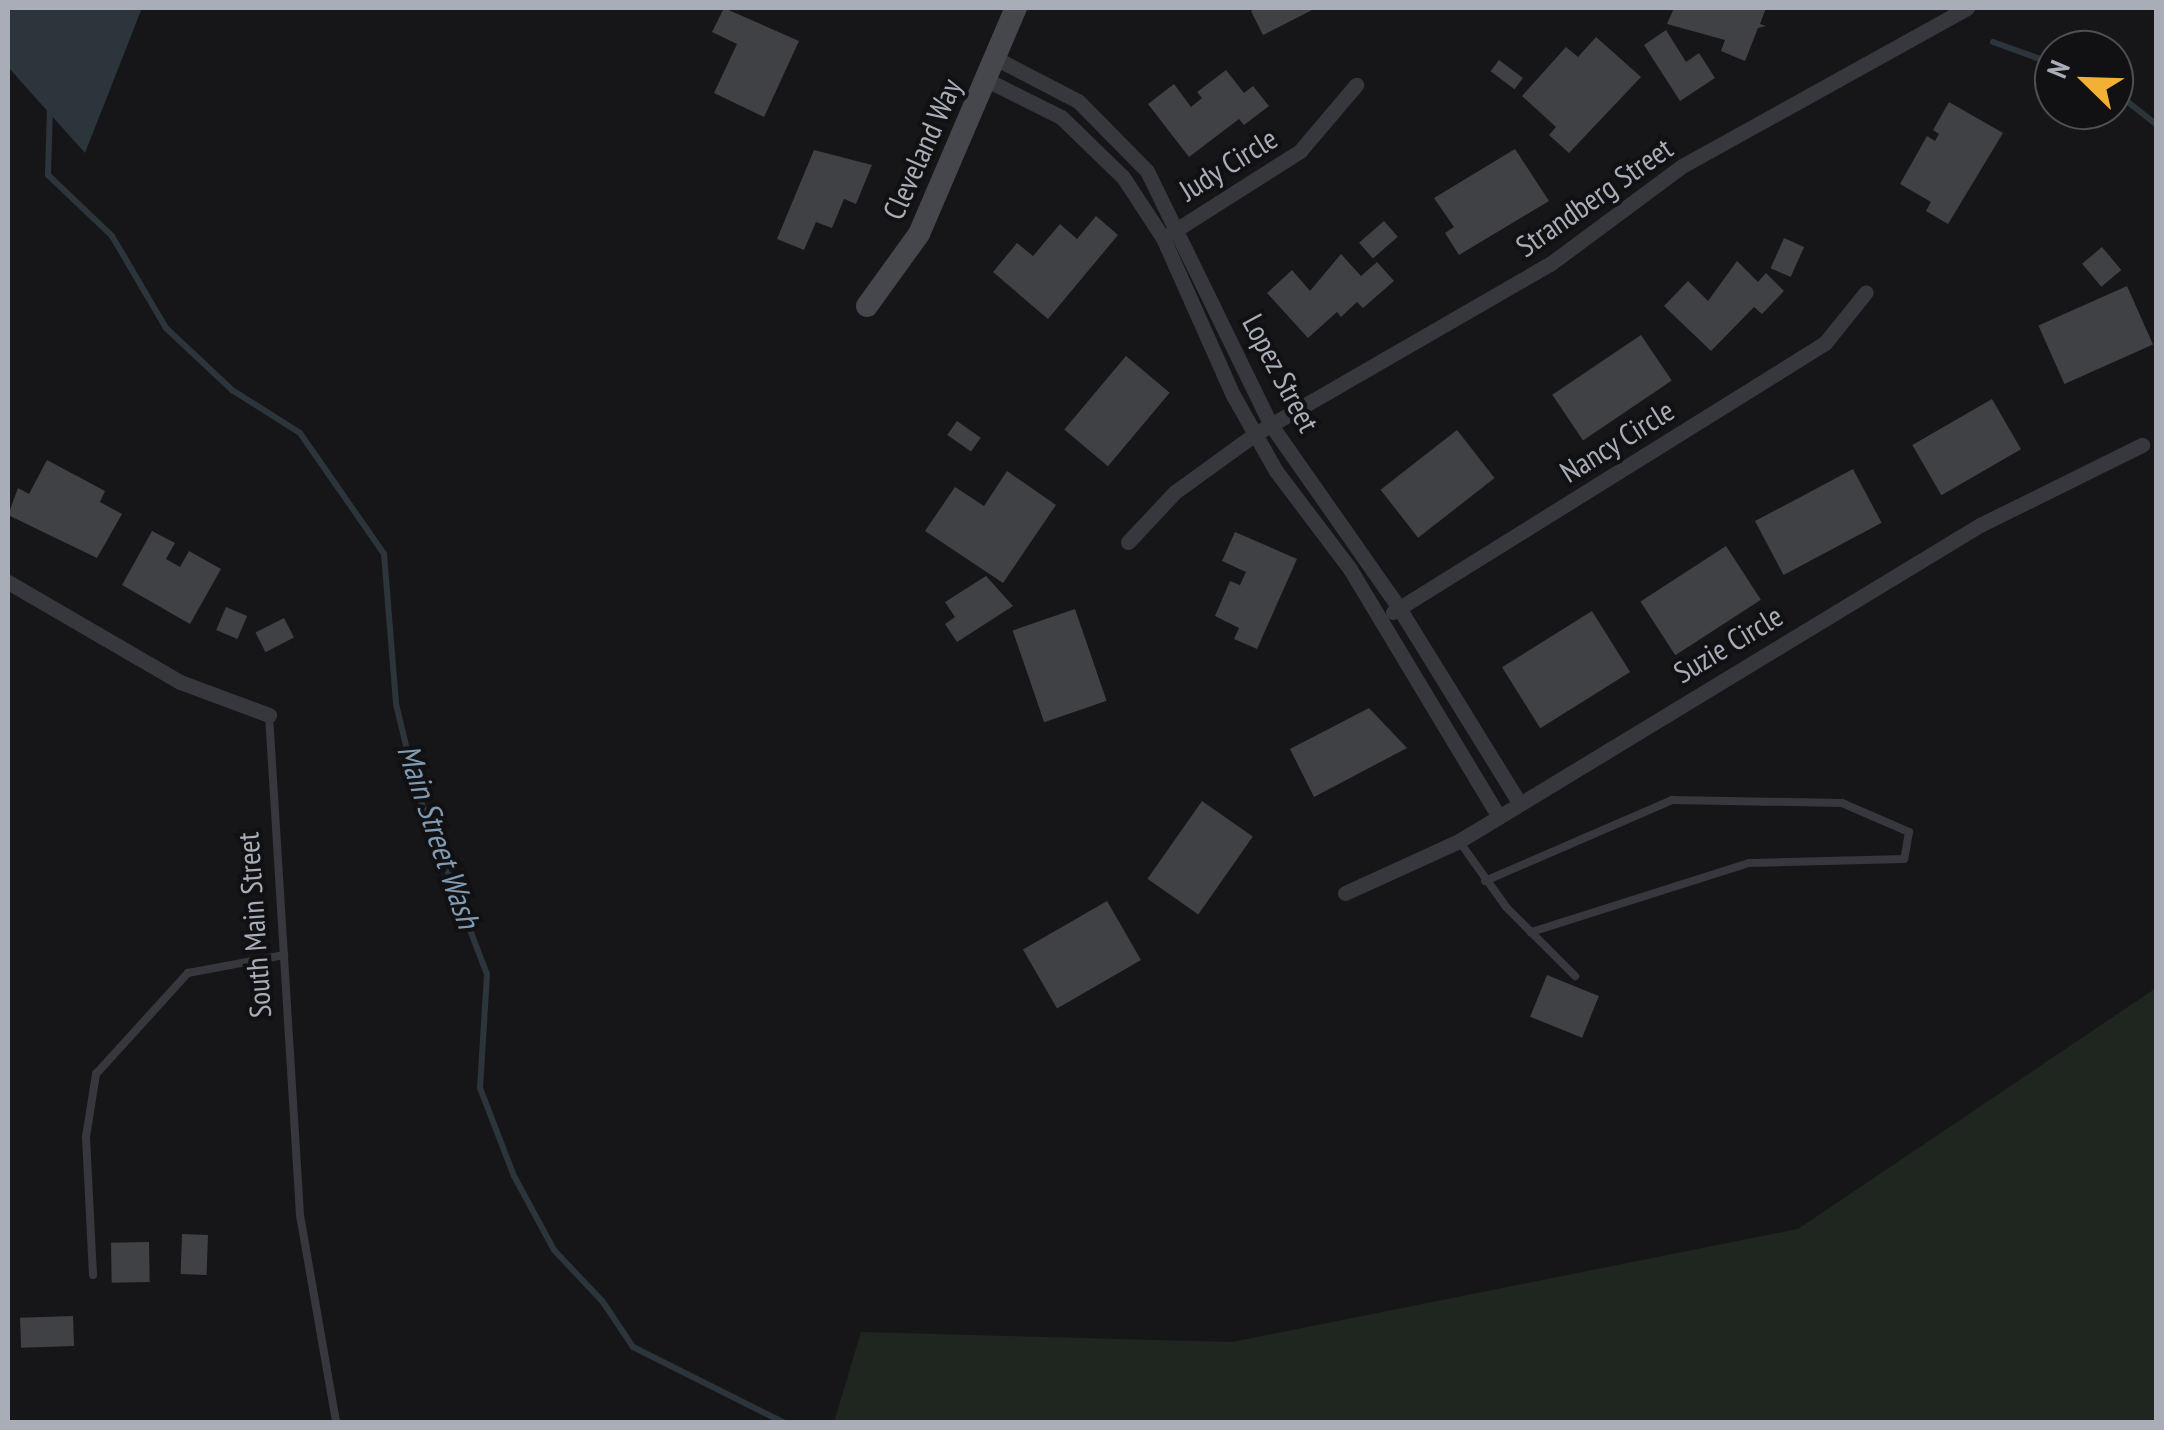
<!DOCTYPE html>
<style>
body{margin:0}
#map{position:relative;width:2164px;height:1430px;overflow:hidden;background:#161618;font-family:"PT Sans Narrow",sans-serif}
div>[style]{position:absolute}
.green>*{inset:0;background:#1e261f}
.water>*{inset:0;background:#2c353c}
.stream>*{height:6px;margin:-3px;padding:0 3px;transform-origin:3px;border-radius:3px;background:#2c353c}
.building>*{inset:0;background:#404145;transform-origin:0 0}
.lane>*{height:8px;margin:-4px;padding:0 4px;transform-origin:4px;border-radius:4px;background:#37383d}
.street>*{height:15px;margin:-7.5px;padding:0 7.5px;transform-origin:7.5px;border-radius:7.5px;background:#37383d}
.secondary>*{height:22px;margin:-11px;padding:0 11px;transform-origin:11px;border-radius:11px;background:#45474d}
span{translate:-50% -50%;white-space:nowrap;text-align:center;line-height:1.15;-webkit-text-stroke:8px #111113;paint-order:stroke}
.street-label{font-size:30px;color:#a8adb8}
.water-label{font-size:32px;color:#7f9bb3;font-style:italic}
.frame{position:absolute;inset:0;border:10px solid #a8adb8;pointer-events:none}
.north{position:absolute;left:2034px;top:30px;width:100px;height:100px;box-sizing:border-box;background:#111113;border:2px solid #4d4f55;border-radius:50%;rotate:293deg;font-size:28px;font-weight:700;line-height:40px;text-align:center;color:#a8adb8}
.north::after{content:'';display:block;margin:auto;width:35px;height:45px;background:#f2b134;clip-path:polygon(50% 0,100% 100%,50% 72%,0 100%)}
</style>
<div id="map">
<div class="green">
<i style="clip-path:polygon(2156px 988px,2156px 1422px,834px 1422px,861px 1332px,1232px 1342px,1798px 1229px)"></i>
</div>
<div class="water">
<i style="clip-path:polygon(8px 8px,142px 8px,85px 153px,8px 67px)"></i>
</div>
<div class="stream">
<i style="left:1993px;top:42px;width:65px;rotate:19.8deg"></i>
<i style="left:2114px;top:91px;width:53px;rotate:38.2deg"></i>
<i style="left:50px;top:107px;width:68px;rotate:91.7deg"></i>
<i style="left:48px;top:175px;width:88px;rotate:43.6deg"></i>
<i style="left:112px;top:236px;width:107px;rotate:59.6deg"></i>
<i style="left:166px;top:328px;width:91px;rotate:43.2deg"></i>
<i style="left:232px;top:390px;width:80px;rotate:32.3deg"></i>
<i style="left:300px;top:433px;width:147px;rotate:55.2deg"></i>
<i style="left:384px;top:554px;width:150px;rotate:85.4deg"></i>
<i style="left:396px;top:704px;width:89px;rotate:76.4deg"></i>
<i style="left:417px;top:791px;width:196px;rotate:69.1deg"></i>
<i style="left:487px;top:974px;width:114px;rotate:93.5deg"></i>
<i style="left:480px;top:1088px;width:94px;rotate:68.9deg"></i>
<i style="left:514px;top:1176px;width:84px;rotate:61.6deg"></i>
<i style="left:554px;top:1250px;width:71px;rotate:46.7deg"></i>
<i style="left:603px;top:1302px;width:54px;rotate:56.3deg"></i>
<i style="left:633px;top:1347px;width:168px;rotate:26.6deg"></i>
</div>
<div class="building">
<i style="clip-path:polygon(724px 8px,799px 41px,764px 117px,714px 93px,737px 44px,712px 32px)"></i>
<i style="clip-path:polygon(1257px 8px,1316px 8px,1263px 35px,1251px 11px)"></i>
<i style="clip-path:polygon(1674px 8px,1766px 8px,1760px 24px,1766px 26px,1758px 28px,1745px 61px,1721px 51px,1725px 40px,1667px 24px)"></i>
<i style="clip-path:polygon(1666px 30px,1686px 62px,1699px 53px,1715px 78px,1680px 101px,1644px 45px)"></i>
<i style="clip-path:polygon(1596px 37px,1641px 77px,1569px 153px,1549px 135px,1556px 127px,1522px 96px,1566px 47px,1578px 57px)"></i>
<i style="left:1499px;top:60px;width:30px;height:14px;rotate:37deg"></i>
<i style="clip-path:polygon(1226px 70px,1244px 93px,1253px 86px,1269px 106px,1244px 125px,1239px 119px,1189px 157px,1148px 104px,1174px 84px,1191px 107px,1202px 98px,1197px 92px)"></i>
<i style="clip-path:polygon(1949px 102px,2003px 133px,1948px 224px,1926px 211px,1931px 202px,1900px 184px,1927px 136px,1935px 141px,1939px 134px,1933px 130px)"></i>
<i style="clip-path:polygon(1515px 149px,1549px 201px,1459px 255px,1445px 233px,1454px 227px,1434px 198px)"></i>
<i style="clip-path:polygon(814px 150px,872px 165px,856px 204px,844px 199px,832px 228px,816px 222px,804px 250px,777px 239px)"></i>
<i style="clip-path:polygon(1096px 216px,1118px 235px,1048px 319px,993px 272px,1017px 243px,1033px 256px,1060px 224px,1077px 239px)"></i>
<i style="left:1384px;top:221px;width:21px;height:33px;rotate:49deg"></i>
<i style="left:1784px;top:238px;width:22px;height:33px;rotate:24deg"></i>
<i style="left:2102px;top:247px;width:30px;height:26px;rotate:50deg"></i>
<i style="clip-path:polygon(1341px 254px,1361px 276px,1377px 262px,1394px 281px,1363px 308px,1357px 302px,1341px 317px,1337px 312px,1308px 338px,1267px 293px,1292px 270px,1310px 291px)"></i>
<i style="clip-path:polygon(1737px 261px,1758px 282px,1766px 273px,1784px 291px,1762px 314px,1754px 307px,1711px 351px,1664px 306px,1688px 281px,1708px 301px)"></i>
<i style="left:2127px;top:286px;width:64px;height:97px;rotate:66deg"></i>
<i style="left:1641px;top:335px;width:55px;height:107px;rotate:56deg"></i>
<i style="left:1126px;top:356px;width:57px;height:96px;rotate:40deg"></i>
<i style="left:1992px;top:399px;width:58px;height:92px;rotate:60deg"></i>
<i style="left:957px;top:421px;width:29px;height:17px;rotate:35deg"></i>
<i style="left:1457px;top:430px;width:61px;height:97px;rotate:52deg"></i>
<i style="clip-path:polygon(47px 460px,105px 491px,100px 502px,122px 514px,97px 558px,8px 515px,18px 488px,29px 494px)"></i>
<i style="left:1853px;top:469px;width:61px;height:111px;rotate:62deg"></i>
<i style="clip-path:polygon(1007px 471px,1056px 505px,1003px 583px,925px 531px,955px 487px,984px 506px)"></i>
<i style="clip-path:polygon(152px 531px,175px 543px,166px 559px,180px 567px,189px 551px,221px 569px,190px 624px,122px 585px)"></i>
<i style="clip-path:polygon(1235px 532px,1297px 559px,1257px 649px,1234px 639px,1239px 628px,1215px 616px,1230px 581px,1240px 585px,1246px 572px,1222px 561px)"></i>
<i style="left:1726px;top:546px;width:64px;height:102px;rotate:57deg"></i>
<i style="clip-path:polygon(986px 576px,1013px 606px,957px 642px,945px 624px,955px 617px,945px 602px)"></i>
<i style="left:226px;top:607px;width:23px;height:25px;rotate:23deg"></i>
<i style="left:1075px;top:609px;width:97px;height:66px;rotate:71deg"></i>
<i style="left:1592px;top:611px;width:72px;height:106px;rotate:58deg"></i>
<i style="left:284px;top:618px;width:22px;height:32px;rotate:63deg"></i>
<i style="clip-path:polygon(1369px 708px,1407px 748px,1314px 797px,1290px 749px)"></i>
<i style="left:1202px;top:801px;width:62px;height:95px;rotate:35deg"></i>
<i style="left:1107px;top:901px;width:68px;height:97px;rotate:60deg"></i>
<i style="left:1547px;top:975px;width:56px;height:45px;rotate:22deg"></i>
<i style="left:182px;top:1234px;width:26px;height:40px;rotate:2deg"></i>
<i style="left:149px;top:1242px;width:40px;height:38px;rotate:89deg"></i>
<i style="left:73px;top:1316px;width:30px;height:53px;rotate:88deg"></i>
</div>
<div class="lane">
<i style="left:269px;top:715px;width:501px;rotate:86.45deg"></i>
<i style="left:300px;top:1215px;width:210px;rotate:80.1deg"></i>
<i style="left:1459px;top:841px;width:81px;rotate:54.5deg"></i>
<i style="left:1506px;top:907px;width:98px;rotate:45deg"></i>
<i style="left:1485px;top:881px;width:204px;rotate:-23.4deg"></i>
<i style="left:1672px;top:800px;width:170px;rotate:1deg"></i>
<i style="left:1842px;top:803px;width:73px;rotate:23.4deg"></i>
<i style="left:1909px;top:832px;width:27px;rotate:100deg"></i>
<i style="left:1904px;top:859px;width:155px;rotate:178.5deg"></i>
<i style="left:1749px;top:863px;width:229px;rotate:162.4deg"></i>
<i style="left:93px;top:1275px;width:138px;rotate:-92.9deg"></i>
<i style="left:86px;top:1137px;width:64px;rotate:-81deg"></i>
<i style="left:96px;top:1074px;width:137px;rotate:-47.7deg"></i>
<i style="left:188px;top:973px;width:98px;rotate:-10.6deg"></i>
</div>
<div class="street">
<i style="left:995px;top:58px;width:93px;rotate:27.4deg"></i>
<i style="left:1078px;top:101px;width:98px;rotate:45.4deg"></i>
<i style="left:1147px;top:171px;width:283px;rotate:64deg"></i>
<i style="left:1271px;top:425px;width:223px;rotate:55deg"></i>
<i style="left:1399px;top:608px;width:230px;rotate:58.3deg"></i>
<i style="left:985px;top:79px;width:85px;rotate:26.6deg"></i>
<i style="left:1061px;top:117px;width:86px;rotate:44.1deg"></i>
<i style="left:1123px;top:177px;width:73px;rotate:56.7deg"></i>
<i style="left:1163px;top:238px;width:172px;rotate:66deg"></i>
<i style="left:1233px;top:395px;width:87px;rotate:60.5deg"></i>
<i style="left:1276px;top:471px;width:123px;rotate:52.9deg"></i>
<i style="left:1350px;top:569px;width:289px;rotate:59deg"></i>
<i style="left:1171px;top:233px;width:153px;rotate:-32.4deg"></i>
<i style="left:1300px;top:151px;width:87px;rotate:-49.7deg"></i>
<i style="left:1128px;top:542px;width:69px;rotate:-46.8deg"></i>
<i style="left:1175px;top:492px;width:99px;rotate:-35.9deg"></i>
<i style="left:1255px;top:434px;width:340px;rotate:-30deg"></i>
<i style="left:1550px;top:264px;width:164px;rotate:-36.6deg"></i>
<i style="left:1682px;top:166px;width:326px;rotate:-29deg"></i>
<i style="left:8px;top:582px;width:199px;rotate:30.2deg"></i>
<i style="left:180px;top:682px;width:95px;rotate:20.3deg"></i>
<i style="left:1393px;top:612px;width:509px;rotate:-31.91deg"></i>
<i style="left:1825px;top:343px;width:65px;rotate:-51.2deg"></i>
<i style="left:1345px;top:893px;width:125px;rotate:-24.5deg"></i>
<i style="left:1459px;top:841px;width:609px;rotate:-31.24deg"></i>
<i style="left:1980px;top:525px;width:181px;rotate:-26.3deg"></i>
</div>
<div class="secondary">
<i style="left:867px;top:306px;width:89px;rotate:-54.2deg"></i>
<i style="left:919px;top:234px;width:246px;rotate:-66.8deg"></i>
</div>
<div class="street-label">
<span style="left:922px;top:149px;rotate:-66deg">Cleveland Way</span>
<span style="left:1228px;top:164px;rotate:-32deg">Judy Circle</span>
<span style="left:1594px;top:197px;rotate:-35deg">Strandberg Street</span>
<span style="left:1281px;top:373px;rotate:62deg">Lopez Street</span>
<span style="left:1617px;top:441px;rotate:-32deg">Nancy Circle</span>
<span style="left:1728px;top:644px;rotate:-31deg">Suzie Circle</span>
<span style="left:254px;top:925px;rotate:-94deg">South Main Street</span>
</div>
<div class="water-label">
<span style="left:439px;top:836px;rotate:71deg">Main Street Wash</span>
</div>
<div class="frame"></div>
<div class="north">N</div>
</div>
